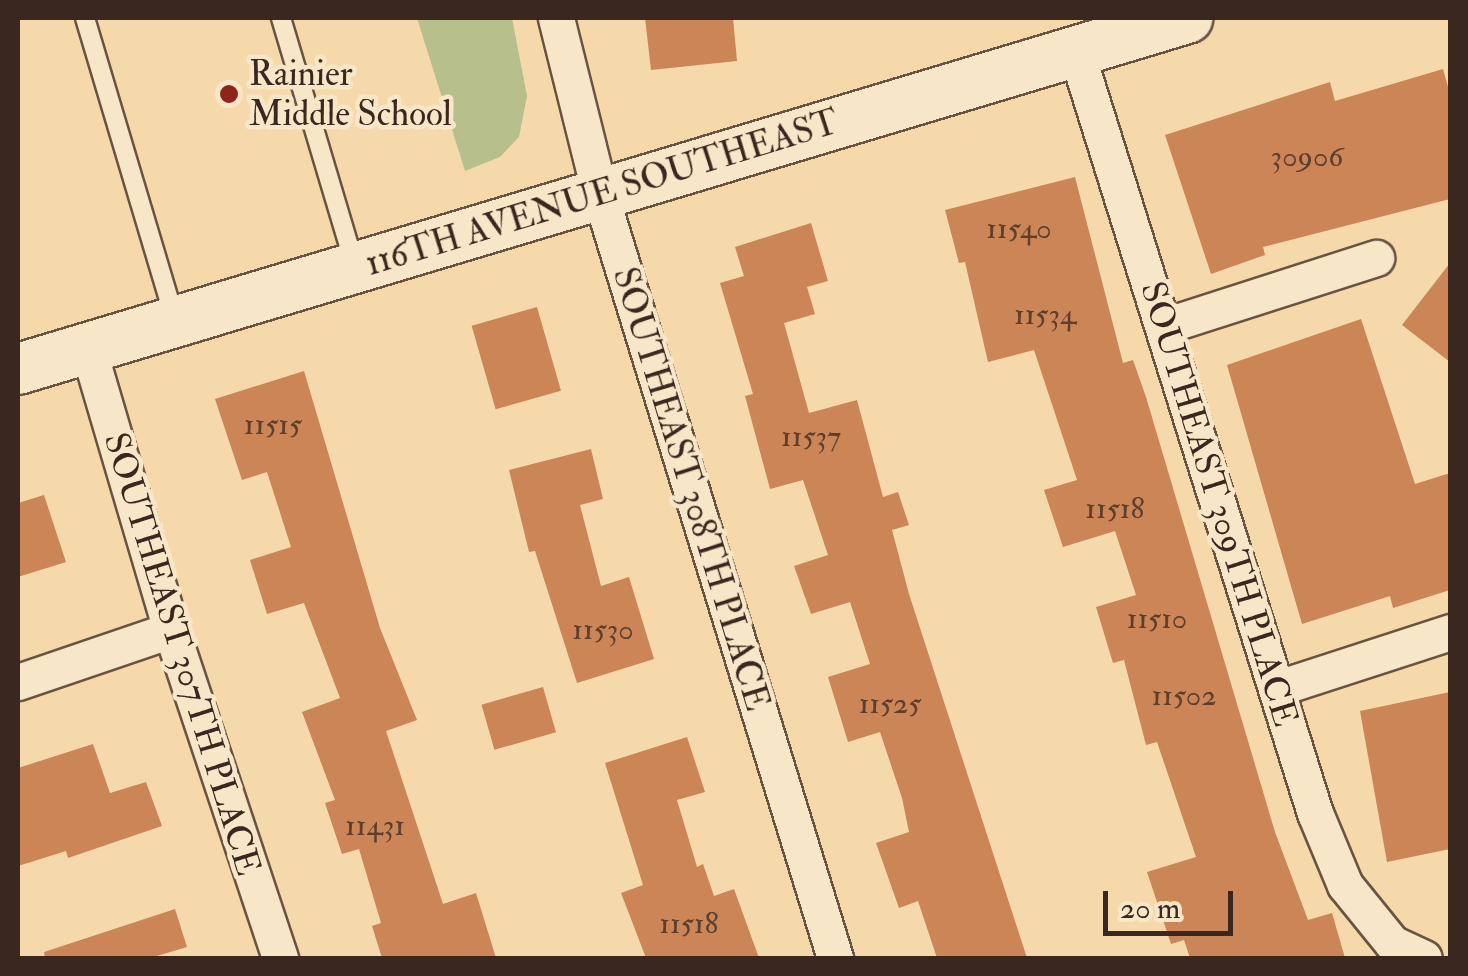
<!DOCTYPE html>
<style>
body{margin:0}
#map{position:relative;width:1468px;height:976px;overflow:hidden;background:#f5d9aa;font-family:"IM FELL Double Pica",serif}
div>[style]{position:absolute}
.green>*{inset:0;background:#b7c08c}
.building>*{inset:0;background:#cb8556;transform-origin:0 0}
.roads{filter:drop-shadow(2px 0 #695442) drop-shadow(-2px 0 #695442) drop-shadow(0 2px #695442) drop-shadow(0 -2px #695442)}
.lane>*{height:18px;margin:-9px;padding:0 9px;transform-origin:9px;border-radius:9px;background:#f8e6c8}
.street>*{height:35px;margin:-17.5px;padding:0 17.5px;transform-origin:17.5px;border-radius:17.5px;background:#f8e6c8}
.secondary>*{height:50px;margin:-25px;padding:0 25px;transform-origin:25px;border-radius:25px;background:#f8e6c8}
.dots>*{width:28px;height:28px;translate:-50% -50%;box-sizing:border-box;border:5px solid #f8e6c8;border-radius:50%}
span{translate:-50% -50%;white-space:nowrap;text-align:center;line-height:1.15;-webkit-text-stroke:9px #f8e6c8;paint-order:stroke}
.number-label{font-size:30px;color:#5e3e2d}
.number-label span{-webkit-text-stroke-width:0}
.poi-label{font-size:35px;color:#3a271f}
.left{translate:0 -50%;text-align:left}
.street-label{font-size:35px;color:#3a271f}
.frame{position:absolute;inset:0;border:20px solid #3a271f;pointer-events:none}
.scale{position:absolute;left:1103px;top:891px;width:130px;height:45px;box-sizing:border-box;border:5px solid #3a271f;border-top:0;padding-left:12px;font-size:30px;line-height:35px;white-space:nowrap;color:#3a271f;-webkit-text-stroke:8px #f8e6c8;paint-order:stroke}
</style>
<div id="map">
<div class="green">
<i style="clip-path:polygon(417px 18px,512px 18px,527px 96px,519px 137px,500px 157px,465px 171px)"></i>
</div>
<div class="building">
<i style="clip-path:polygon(645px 18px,733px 18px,737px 61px,651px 70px)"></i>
<i style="clip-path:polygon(1443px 69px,1450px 94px,1450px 199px,1263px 247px,1265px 255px,1211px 274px,1165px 135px,1330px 82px,1335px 101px)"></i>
<i style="clip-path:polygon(1075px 177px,1123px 363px,1133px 360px,1146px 397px,1275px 832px,1308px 920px,1332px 913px,1345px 958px,1190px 958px,1184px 940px,1171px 944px,1147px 872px,1196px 857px,1157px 742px,1146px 745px,1124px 660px,1113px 663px,1096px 607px,1136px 595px,1115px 531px,1063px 547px,1044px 490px,1077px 480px,1034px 350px,988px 362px,965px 262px,959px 263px,945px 210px)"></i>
<i style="clip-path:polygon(811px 223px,828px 281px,807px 287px,815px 314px,784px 323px,809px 413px,857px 400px,883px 497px,898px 492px,909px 525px,892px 530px,909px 594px,1027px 958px,937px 958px,918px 901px,899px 908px,876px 843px,909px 832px,902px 798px,880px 732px,848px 742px,828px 677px,870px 664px,850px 602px,811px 614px,794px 566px,828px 555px,803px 480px,770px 489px,745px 396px,753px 394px,720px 283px,744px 276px,735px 247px)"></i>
<i style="clip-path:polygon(1450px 263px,1450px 362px,1402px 325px)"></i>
<i style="left:537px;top:307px;width:87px;height:68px;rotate:74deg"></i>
<i style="clip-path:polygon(1361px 319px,1415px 484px,1450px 473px,1450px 590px,1393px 608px,1390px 596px,1302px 624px,1227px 365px)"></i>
<i style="clip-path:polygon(304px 371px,380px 628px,417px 720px,386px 731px,443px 904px,476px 893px,496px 958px,382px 958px,372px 926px,381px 923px,359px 849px,342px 854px,325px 803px,335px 800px,302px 712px,340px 698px,304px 603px,267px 614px,250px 560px,291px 547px,267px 472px,242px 480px,215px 399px)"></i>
<i style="clip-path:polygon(591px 449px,603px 499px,580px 505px,601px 586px,629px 577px,654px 659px,577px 683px,535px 551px,529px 552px,509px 470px)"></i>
<i style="clip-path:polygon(44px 495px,66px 562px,18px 577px,18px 503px)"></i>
<i style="left:543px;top:687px;width:47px;height:64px;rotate:74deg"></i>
<i style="clip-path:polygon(1450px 692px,1450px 849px,1387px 862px,1360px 711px)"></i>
<i style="clip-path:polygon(687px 737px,705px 792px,677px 800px,697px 867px,703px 864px,714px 896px,734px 889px,759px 958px,646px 958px,621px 893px,643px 885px,605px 763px)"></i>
<i style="clip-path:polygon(93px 744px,110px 793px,146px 782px,162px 826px,68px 858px,66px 851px,18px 866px,18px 768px)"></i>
<i style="clip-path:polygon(175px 909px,187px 947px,150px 958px,45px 958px,44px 952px)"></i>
</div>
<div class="roads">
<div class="lane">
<i style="left:85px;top:18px;width:314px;rotate:73.4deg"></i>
<i style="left:281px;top:18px;width:260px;rotate:73.4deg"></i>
</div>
<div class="street">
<i style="left:556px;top:18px;width:181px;rotate:76deg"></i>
<i style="left:600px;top:194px;width:799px;rotate:72.9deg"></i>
<i style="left:1076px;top:51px;width:799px;rotate:72.59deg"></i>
<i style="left:1315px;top:813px;width:78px;rotate:67.4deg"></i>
<i style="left:1345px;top:885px;width:75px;rotate:51deg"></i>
<i style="left:1392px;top:943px;width:35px;rotate:25deg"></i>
<i style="left:1164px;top:326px;width:223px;rotate:-17.8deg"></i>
<i style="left:88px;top:348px;width:294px;rotate:73.6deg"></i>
<i style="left:171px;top:630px;width:346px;rotate:71.6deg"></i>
<i style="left:18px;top:682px;width:162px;rotate:-18.8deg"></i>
<i style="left:1278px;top:688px;width:181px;rotate:-18deg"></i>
</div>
<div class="secondary">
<i style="left:18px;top:369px;width:1221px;rotate:-16.71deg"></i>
</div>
</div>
<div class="dots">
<i style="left:229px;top:94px;background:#8f2418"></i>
</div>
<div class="number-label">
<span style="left:1307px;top:157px">30906</span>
<span style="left:1019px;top:229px">11540</span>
<span style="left:1045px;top:315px">11534</span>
<span style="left:273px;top:425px">11515</span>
<span style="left:811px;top:437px">11537</span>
<span style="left:1115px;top:509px">11518</span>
<span style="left:1157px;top:619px">11510</span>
<span style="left:603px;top:630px">11530</span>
<span style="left:1184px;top:696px">11502</span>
<span style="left:890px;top:704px">11525</span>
<span style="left:375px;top:826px">11431</span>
<span style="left:689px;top:924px">11518</span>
</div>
<div class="poi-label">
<span class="left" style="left:249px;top:94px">Rainier<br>Middle School</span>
</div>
<div class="street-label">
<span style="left:602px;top:193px;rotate:-17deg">116TH AVENUE SOUTHEAST</span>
<span style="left:691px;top:489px;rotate:73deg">SOUTHEAST 308TH PLACE</span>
<span style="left:1219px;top:504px;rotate:73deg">SOUTHEAST 309TH PLACE</span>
<span style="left:182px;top:654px;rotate:73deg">SOUTHEAST 307TH PLACE</span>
</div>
<div class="frame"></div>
<div class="scale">20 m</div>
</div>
